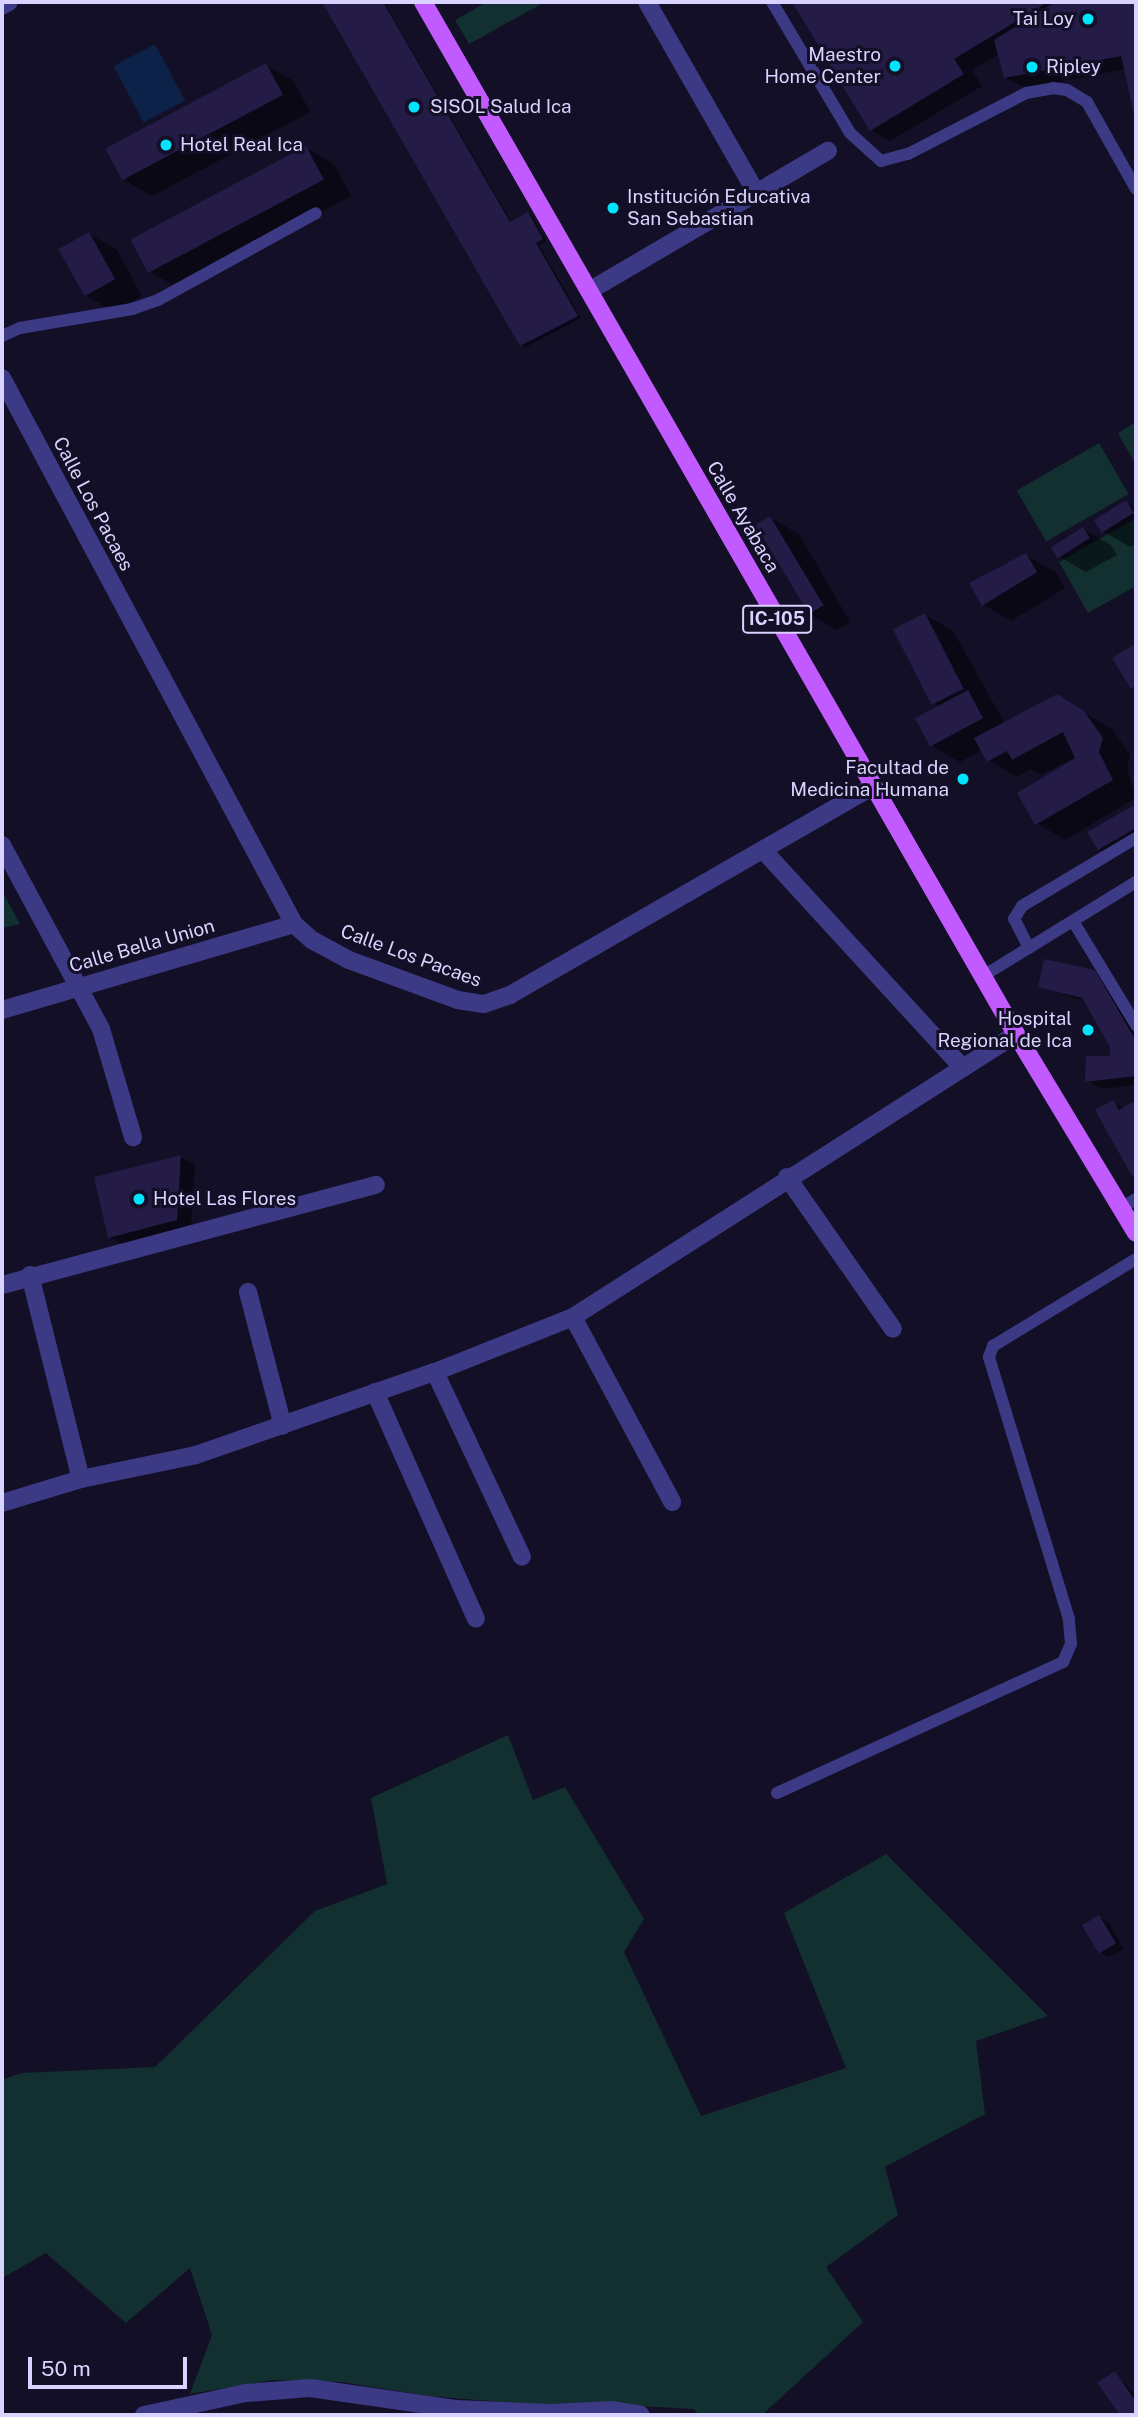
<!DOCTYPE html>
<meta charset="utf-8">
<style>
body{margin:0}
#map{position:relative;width:1138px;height:2417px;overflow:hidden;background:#130f26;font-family:"Public Sans",sans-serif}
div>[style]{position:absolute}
.green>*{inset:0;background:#12302f;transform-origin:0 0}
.water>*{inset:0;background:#0c2248;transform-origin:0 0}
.shadow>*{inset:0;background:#0007}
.building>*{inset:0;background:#241b47;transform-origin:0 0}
.service>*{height:12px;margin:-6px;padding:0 6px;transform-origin:6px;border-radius:6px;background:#3d3a85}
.minor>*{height:18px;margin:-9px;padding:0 9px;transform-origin:9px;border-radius:9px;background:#3d3a85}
.primary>*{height:18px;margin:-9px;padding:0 9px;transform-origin:9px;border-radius:9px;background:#c25bff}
.dots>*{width:19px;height:19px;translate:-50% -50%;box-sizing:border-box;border:4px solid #130f26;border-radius:50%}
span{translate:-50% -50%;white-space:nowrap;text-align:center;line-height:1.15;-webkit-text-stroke:6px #130f26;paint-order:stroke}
.shield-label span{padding:2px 5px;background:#130f26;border:2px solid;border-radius:5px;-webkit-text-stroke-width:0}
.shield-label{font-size:18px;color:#d9d4ff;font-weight:700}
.poi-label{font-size:19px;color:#d9d4ff}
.right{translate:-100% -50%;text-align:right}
.left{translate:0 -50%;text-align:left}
.street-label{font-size:19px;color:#d9d4ff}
.frame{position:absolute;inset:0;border:4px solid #d9d4ff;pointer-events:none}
.scale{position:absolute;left:28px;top:2357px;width:159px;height:32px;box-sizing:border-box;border:4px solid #d9d4ff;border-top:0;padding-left:9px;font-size:21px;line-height:24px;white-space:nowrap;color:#d9d4ff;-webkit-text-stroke:5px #130f26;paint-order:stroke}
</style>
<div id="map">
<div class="green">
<i style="clip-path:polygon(487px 2px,545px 2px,469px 44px,455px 20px)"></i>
<i style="clip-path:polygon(1136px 422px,1136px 465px,1118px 433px)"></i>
<i style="left:1099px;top:443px;width:59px;height:95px;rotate:60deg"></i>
<i style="clip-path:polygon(1136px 518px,1136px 586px,1088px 613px,1059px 562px)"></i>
<i style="clip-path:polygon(2px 891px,7px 900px,20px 924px,2px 928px)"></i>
<i style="clip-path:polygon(508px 1735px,533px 1800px,565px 1787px,644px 1919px,624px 1952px,701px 2116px,846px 2068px,784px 1913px,886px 1854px,1048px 2016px,976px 2041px,985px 2114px,885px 2167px,898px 2215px,826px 2267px,863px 2322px,762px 2415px,700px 2415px,693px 2409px,622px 2405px,562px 2407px,429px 2396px,341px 2382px,274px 2380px,190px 2394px,212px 2335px,190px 2268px,126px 2323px,46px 2253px,2px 2278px,2px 2080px,21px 2073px,155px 2067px,315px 1911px,387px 1884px,371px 1798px)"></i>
</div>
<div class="water">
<i style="left:155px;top:44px;width:64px;height:47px;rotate:62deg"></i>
</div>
<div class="shadow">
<i style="clip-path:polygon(325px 2px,384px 2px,512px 223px,528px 214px,532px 216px,546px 241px,539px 245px,581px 318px,526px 347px,522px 345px)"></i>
<i style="clip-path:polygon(795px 2px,1136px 2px,1136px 120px,1126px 69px,1025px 88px,1005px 77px,999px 54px,972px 70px,982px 86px,890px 141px,871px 130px)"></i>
<i style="clip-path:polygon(266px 65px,294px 81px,310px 112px,152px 196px,124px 180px)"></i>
<i style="clip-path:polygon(306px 148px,334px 164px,351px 196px,178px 288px,149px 271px)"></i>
<i style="clip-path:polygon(89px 234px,117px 250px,142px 296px,113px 311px,85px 295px)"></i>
<i style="clip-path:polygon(1126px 502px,1136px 508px,1136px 544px,1130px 547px,1102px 531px)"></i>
<i style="clip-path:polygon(770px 518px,799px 534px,850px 622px,837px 630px,809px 614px)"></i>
<i style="clip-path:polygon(1083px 529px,1111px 545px,1117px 555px,1086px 572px,1058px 556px)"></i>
<i style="clip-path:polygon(1026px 555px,1055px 572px,1065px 588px,1011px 621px,983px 604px)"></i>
<i style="clip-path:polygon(925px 615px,953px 631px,1005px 724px,1057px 696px,1113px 730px,1130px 755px,1127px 769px,1136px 798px,1065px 840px,1037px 823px,1073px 758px,1041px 775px,1031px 769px,1017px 777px,988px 760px,982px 750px,960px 762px,932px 746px,941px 707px,934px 704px)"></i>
<i style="clip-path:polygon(1136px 806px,1136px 838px,1109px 854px,1099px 849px,1090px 833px)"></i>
<i style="clip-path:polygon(1094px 972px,1109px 981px,1136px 1026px,1136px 1085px,1102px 1089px,1087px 1081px,1112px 1058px,1111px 1047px,1086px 1002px,1040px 986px)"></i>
<i style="clip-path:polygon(1113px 1102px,1124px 1109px,1136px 1102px,1136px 1176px)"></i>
<i style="clip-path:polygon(181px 1157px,195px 1165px,191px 1228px,124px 1245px,109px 1237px,96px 1178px)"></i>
<i style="clip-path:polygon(1099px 1917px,1109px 1923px,1124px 1949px,1109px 1957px,1100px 1952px)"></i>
<i style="clip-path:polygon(1115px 2373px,1136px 2395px,1136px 2415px,1122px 2415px,1100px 2383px)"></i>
</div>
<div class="building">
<i style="clip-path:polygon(322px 2px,383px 2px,510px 222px,528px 212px,543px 239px,536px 243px,578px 316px,520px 346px)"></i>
<i style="clip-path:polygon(792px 2px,1048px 2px,954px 59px,964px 74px,870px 131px)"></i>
<i style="clip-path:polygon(1055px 2px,1136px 2px,1136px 123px,1121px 56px,1004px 78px,994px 40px)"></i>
<i style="left:266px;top:63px;width:36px;height:182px;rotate:62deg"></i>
<i style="left:306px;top:146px;width:38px;height:199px;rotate:62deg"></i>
<i style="left:89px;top:232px;width:54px;height:35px;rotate:61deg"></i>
<i style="left:1126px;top:500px;width:15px;height:38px;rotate:58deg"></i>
<i style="left:770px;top:516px;width:104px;height:17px;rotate:59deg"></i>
<i style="left:1083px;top:527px;width:13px;height:38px;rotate:58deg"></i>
<i style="clip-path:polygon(1026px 553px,1037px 572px,982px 606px,969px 583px)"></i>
<i style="left:925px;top:613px;width:85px;height:36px;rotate:63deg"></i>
<i style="clip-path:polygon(1136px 643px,1136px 685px,1131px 689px,1112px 658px)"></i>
<i style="left:968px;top:690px;width:32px;height:60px;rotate:62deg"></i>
<i style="clip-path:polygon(1057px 694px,1084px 711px,1103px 738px,1099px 752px,1113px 780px,1035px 825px,1017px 793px,1075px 758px,1063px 732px,1012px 760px,1007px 751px,987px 762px,974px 738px)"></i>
<i style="clip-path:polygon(1136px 804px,1136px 828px,1098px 850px,1087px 832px)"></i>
<i style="clip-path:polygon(1044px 959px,1095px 970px,1135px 1039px,1136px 1076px,1085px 1082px,1086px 1056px,1110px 1056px,1110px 1047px,1082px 998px,1038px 987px)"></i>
<i style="clip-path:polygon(1113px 1100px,1119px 1110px,1136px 1100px,1136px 1174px,1132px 1176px,1095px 1110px)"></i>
<i style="clip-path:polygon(181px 1155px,177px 1220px,108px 1238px,94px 1177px)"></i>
<i style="left:1099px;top:1915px;width:33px;height:20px;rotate:59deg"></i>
<i style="clip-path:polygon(1115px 2371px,1136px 2402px,1136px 2415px,1120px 2415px,1097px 2383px)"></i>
</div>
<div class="service">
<i style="left:772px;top:2px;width:152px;rotate:59.2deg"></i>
<i style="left:850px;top:133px;width:42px;rotate:42.1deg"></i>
<i style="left:881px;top:161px;width:28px;rotate:-15deg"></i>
<i style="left:908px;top:154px;width:133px;rotate:-27.3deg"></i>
<i style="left:1026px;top:93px;width:27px;rotate:-10deg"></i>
<i style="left:1053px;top:88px;width:14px;rotate:8deg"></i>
<i style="left:1067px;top:90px;width:23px;rotate:31deg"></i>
<i style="left:1087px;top:102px;width:100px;rotate:60.6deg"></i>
<i style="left:2px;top:336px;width:20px;rotate:-24deg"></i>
<i style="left:20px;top:328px;width:114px;rotate:-9.6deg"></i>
<i style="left:132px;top:309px;width:28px;rotate:-19deg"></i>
<i style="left:158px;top:300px;width:180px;rotate:-28.8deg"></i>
<i style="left:1073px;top:921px;width:122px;rotate:58.8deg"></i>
<i style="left:1029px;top:948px;width:33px;rotate:-117deg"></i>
<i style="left:1014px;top:919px;width:15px;rotate:-58deg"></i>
<i style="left:1022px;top:906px;width:133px;rotate:-30.8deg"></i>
<i style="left:983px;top:976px;width:180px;rotate:-31.6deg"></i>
<i style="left:1121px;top:1208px;width:17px;rotate:-31deg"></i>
<i style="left:777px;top:1793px;width:315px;rotate:-24.6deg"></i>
<i style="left:1063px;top:1662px;width:20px;rotate:-66deg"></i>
<i style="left:1071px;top:1644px;width:25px;rotate:-95deg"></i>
<i style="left:1069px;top:1619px;width:274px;rotate:-107deg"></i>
<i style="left:989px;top:1357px;width:12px;rotate:-70deg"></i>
<i style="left:993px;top:1346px;width:167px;rotate:-31.3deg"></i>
</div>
<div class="minor">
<i style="left:647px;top:2px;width:219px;rotate:60.2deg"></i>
<i style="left:2px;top:6px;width:8px;rotate:-30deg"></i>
<i style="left:589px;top:291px;width:277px;rotate:-30.4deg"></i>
<i style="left:2px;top:378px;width:619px;rotate:61.86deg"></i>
<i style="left:294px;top:924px;width:24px;rotate:42deg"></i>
<i style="left:312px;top:940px;width:42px;rotate:28.4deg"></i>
<i style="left:349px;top:960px;width:116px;rotate:20.2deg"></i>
<i style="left:458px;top:1000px;width:26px;rotate:9deg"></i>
<i style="left:484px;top:1004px;width:28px;rotate:-19deg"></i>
<i style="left:510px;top:995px;width:419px;rotate:-29.9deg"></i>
<i style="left:2px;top:845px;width:209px;rotate:61.7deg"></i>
<i style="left:101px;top:1029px;width:113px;rotate:73.5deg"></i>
<i style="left:764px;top:851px;width:294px;rotate:47.5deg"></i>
<i style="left:2px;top:1010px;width:304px;rotate:-16.4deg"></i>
<i style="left:787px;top:1177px;width:185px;rotate:55.1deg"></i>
<i style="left:30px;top:1275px;width:210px;rotate:76deg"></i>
<i style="left:2px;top:1285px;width:387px;rotate:-15deg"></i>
<i style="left:248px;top:1292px;width:138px;rotate:75.4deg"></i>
<i style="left:573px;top:1317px;width:210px;rotate:61.8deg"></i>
<i style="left:435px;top:1372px;width:204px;rotate:64.8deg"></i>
<i style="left:375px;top:1392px;width:248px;rotate:66deg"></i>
<i style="left:2px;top:1503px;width:83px;rotate:-16.9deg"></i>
<i style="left:81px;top:1479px;width:117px;rotate:-11.8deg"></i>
<i style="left:196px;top:1455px;width:253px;rotate:-19.2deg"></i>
<i style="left:435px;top:1372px;width:149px;rotate:-21.7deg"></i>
<i style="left:573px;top:1317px;width:526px;rotate:-32.57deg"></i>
<i style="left:144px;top:2415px;width:104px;rotate:-12.2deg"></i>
<i style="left:246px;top:2393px;width:64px;rotate:-4.5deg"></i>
<i style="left:310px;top:2388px;width:147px;rotate:8.2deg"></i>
<i style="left:455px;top:2409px;width:97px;rotate:2.4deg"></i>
<i style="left:552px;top:2413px;width:59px;rotate:-2.9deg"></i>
<i style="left:611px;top:2410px;width:30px;rotate:9deg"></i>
</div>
<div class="primary">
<i style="left:423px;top:2px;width:1190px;rotate:60.12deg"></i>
<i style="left:1016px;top:1034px;width:232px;rotate:58.9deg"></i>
</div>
<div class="dots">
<i style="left:1088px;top:19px;background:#00e5ff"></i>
<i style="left:895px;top:66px;background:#00e5ff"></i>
<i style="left:1032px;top:67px;background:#00e5ff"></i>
<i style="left:414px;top:107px;background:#00e5ff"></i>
<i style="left:166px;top:145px;background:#00e5ff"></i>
<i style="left:613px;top:208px;background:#00e5ff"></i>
<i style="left:963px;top:779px;background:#00e5ff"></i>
<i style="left:1088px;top:1030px;background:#00e5ff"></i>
<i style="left:139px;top:1199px;background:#00e5ff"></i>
</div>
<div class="shield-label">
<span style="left:777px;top:619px">IC-105</span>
</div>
<div class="poi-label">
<span class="right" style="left:1074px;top:19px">Tai Loy</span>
<span class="right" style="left:881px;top:66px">Maestro<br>Home Center</span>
<span class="left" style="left:1046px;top:67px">Ripley</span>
<span class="left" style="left:430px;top:107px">SISOL Salud Ica</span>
<span class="left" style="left:180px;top:145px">Hotel Real Ica</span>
<span class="left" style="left:627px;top:208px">Institución Educativa<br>San Sebastian</span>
<span class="right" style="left:949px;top:779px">Facultad de<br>Medicina Humana</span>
<span class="right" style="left:1072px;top:1030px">Hospital<br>Regional de Ica</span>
<span class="left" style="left:153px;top:1199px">Hotel Las Flores</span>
</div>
<div class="street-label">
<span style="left:93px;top:504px;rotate:62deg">Calle Los Pacaes</span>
<span style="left:743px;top:517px;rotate:60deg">Calle Ayabaca</span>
<span style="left:142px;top:946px;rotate:-16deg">Calle Bella Union</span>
<span style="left:411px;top:956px;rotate:20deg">Calle Los Pacaes</span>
</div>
<div class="frame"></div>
<div class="scale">50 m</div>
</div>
